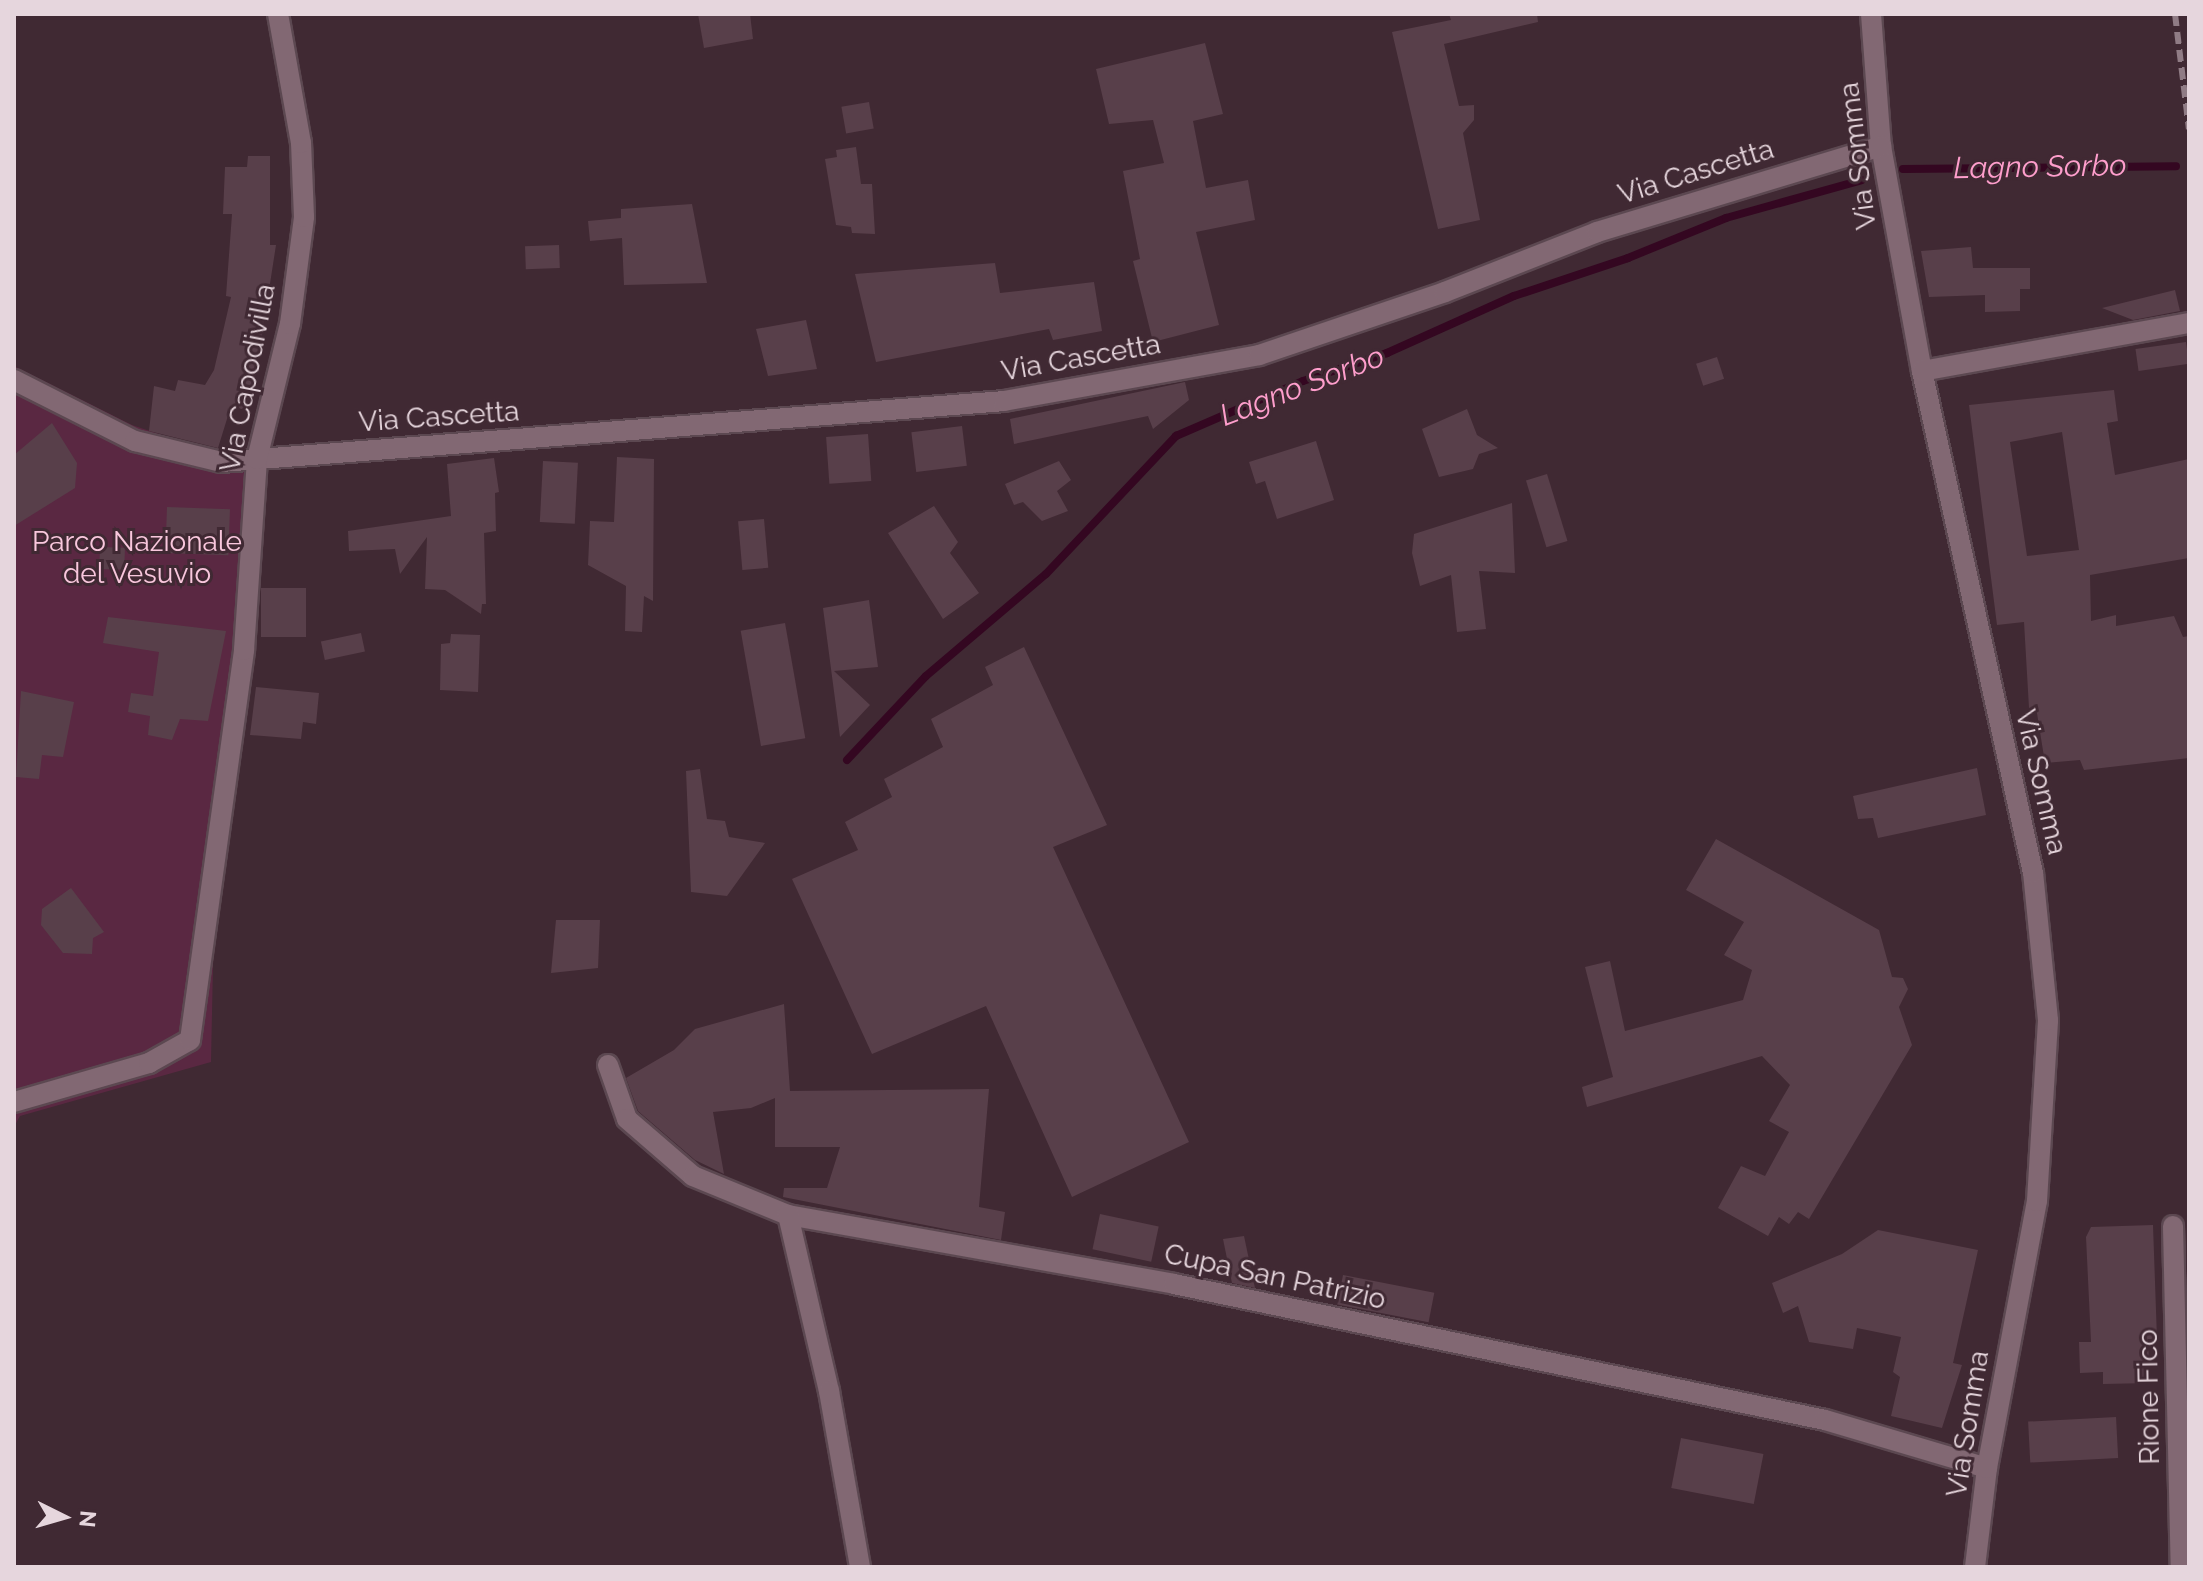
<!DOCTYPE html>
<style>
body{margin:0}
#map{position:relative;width:2203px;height:1581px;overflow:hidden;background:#402933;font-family:Raleway,sans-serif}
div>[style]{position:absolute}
.green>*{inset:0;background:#5a2842}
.stream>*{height:8px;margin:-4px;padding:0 4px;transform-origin:4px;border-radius:4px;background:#340721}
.building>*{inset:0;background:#583f4a;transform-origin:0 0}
.roads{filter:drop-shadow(2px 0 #5c4851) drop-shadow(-2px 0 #5c4851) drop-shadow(0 2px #5c4851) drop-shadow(0 -2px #5c4851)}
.minor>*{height:20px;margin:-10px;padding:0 10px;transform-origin:10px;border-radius:10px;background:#826873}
.secondary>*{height:20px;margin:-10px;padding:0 10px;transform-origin:10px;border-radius:10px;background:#826873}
.rail>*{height:6px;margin-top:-3px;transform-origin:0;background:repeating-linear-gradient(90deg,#907c85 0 12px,transparent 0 18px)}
span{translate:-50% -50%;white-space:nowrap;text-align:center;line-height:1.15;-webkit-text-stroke:6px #402933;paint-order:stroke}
.street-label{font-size:28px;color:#e6d6dd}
.park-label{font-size:28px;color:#f9c7dd}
.water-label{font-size:30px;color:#fe9ecc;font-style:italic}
.frame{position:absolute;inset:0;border:16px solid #e6d6dd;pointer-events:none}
.north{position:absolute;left:24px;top:1477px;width:80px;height:80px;-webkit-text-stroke:6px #402933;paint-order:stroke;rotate:95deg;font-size:22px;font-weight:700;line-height:32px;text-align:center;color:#e6d6dd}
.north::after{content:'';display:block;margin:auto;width:28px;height:36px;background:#e6d6dd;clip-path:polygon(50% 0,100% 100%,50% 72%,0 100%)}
</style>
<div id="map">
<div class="green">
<i style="clip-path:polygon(14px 366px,132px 425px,268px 471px,254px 638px,214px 917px,211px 1062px,20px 1116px,14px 1127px)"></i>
</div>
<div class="stream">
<i style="left:1903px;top:169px;width:273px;rotate:-0.6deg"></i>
<i style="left:847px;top:760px;width:115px;rotate:-46.8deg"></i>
<i style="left:926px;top:676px;width:157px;rotate:-40.4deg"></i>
<i style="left:1046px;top:574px;width:190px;rotate:-46.7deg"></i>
<i style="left:1176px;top:436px;width:138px;rotate:-23.4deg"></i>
<i style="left:1303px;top:381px;width:89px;rotate:-18.4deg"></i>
<i style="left:1387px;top:353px;width:139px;rotate:-24.2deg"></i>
<i style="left:1514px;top:296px;width:120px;rotate:-18.4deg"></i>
<i style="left:1628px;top:258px;width:106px;rotate:-22.2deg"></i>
<i style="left:1726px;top:218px;width:141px;rotate:-15.6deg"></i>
</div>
<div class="building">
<i style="clip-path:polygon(698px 14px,750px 14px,753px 39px,704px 48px)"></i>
<i style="clip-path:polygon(1449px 14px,1537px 14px,1538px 22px,1444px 44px,1459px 106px,1474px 105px,1474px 120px,1463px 133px,1480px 220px,1438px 229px,1392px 32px,1451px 20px)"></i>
<i style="clip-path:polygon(1205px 43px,1223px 114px,1193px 121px,1206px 188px,1248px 180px,1255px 220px,1196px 232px,1219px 325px,1153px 342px,1133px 261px,1140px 259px,1123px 171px,1164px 163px,1153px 120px,1109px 124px,1096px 69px)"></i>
<i style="left:869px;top:102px;width:27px;height:28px;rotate:80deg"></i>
<i style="clip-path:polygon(856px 147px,861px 184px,872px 184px,875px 234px,852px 233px,851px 227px,836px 225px,825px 159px,837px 157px,836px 150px)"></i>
<i style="clip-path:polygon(248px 156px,270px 156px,270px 245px,276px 245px,256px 374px,245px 410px,231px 406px,218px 448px,149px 431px,154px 386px,175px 391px,178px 380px,205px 385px,214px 370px,231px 297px,226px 296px,232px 214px,223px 214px,225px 167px,247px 167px)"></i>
<i style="clip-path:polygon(692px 204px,707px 283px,624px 285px,622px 238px,590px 241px,588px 221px,621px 218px,621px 209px)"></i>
<i style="left:559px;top:245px;width:23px;height:34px;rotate:88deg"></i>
<i style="clip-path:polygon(1971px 247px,1973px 268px,2030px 268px,2030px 289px,2020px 289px,2020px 311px,1985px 312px,1985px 295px,1929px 297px,1921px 251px)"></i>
<i style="clip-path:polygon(995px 263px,1000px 293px,1094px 282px,1102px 331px,1053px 340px,1049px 329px,876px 362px,855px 274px)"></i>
<i style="clip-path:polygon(2175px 290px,2180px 311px,2133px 320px,2102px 308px)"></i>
<i style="clip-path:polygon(806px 320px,817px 369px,768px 376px,756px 329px)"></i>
<i style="left:2186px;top:342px;width:22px;height:51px;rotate:82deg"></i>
<i style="left:1717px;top:357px;width:23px;height:22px;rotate:72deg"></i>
<i style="clip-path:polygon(1185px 382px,1189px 400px,1153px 429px,1148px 416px,1014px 444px,1010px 419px)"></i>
<i style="clip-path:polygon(evenodd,2114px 390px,2118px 421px,2107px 423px,2115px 475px,2189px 459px,2189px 558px,2090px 575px,2091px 621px,2116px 615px,2116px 626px,2174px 616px,2183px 637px,2189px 636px,2189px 758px,2084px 770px,2080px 760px,2045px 763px,2036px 707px,2029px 708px,2024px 622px,1997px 625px,1969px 405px,2114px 390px,2062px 432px,2079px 550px,2027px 556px,2010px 442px,2062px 432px)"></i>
<i style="clip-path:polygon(1467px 409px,1477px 435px,1498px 448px,1479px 454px,1473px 469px,1439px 477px,1422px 429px)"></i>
<i style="clip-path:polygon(52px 423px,77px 463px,75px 488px,14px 526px,14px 455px)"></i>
<i style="left:962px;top:426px;width:40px;height:51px;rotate:83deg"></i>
<i style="left:868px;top:434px;width:47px;height:42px;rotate:86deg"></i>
<i style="clip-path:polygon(1316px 441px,1334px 500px,1277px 519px,1265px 481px,1256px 484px,1249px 462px)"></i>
<i style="clip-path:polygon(617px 457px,654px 459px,653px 601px,644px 596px,642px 632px,625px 631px,626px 586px,588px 565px,590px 521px,614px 522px)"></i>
<i style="clip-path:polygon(494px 458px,499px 492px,495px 493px,496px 531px,484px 533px,486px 604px,482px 604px,481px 614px,445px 590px,425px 589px,427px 537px,400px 574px,395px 549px,349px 551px,348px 531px,451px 516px,447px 464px)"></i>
<i style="left:543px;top:461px;width:35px;height:61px;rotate:3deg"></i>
<i style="clip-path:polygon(1059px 461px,1071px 480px,1057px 491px,1068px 511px,1042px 521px,1023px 502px,1014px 505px,1005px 484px)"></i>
<i style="left:1547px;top:474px;width:70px;height:22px;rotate:73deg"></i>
<i style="clip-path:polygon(1512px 503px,1515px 573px,1479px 571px,1486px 629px,1457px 632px,1451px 575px,1420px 586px,1412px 553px,1414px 534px)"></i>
<i style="clip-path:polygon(934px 506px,958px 542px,950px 553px,979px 593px,943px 619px,888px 533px)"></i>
<i style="left:167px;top:507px;width:63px;height:46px;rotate:2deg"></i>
<i style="left:764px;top:519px;width:49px;height:26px;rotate:85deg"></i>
<i style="left:100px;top:547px;width:25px;height:22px;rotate:2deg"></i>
<i style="left:261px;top:588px;width:45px;height:49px"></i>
<i style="clip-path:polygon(869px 600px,878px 667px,834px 671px,870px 705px,840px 737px,823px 608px)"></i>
<i style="clip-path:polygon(108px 617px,226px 631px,208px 721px,180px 719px,172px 740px,148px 735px,150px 716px,128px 712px,131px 693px,153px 696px,159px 652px,103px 643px)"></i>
<i style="left:785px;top:623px;width:117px;height:45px;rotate:80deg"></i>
<i style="left:361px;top:633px;width:19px;height:41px;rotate:78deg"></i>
<i style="clip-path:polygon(451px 634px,480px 635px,478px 692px,440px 690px,441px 644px,450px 643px)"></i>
<i style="clip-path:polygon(1024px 647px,1107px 825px,1053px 847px,1189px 1142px,1072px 1197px,986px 1006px,872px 1054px,792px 879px,858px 850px,845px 822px,892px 797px,884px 779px,943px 747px,931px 719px,993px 685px,985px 667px)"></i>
<i style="clip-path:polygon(256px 687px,319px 693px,316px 724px,303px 722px,301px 739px,250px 735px)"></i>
<i style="clip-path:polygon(21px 691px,74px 702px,63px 757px,42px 755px,39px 779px,16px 777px)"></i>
<i style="clip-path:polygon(1977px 768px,1986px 815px,1878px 838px,1873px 818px,1858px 819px,1853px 796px)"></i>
<i style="clip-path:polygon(700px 769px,707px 819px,725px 821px,729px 837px,765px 843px,727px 896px,691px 892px,686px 771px)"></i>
<i style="clip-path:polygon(1716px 839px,1879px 930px,1892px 977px,1903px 978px,1908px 989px,1899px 1007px,1912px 1045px,1809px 1219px,1798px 1212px,1789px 1224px,1779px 1217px,1768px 1236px,1718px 1208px,1741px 1166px,1765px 1176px,1789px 1132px,1769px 1121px,1790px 1085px,1762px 1056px,1587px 1107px,1582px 1087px,1613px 1077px,1585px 967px,1610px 961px,1625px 1031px,1743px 1000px,1752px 970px,1724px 955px,1744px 922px,1686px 890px)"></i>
<i style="clip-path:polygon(71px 888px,104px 932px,93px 938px,92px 954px,63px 953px,41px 925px,42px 909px)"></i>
<i style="clip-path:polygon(556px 920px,600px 920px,598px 968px,551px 973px)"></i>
<i style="clip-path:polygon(784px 1004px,790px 1091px,989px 1089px,979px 1207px,1005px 1212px,1001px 1240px,783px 1197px,784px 1188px,827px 1188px,840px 1147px,775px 1147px,775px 1098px,751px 1108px,713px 1112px,724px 1174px,695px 1160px,638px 1111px,626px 1078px,674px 1050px,695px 1029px)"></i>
<i style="left:1100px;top:1214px;width:60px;height:36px;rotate:12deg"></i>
<i style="clip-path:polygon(2153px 1225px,2157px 1339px,2148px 1339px,2150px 1383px,2103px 1384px,2103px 1372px,2080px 1373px,2079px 1342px,2091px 1342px,2086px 1237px,2091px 1227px)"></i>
<i style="clip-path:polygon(1878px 1230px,1978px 1250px,1953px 1363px,1962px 1365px,1942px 1428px,1891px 1416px,1900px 1377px,1893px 1372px,1901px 1337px,1857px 1328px,1853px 1349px,1809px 1342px,1798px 1306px,1783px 1313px,1772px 1283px,1842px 1254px)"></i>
<i style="clip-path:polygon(1244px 1236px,1255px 1288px,1232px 1283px,1223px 1239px)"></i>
<i style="left:1343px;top:1275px;width:93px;height:30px;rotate:11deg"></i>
<i style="left:2116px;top:1417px;width:41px;height:88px;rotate:87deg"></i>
<i style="left:1681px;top:1438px;width:84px;height:51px;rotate:11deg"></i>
</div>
<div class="roads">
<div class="minor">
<i style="left:1871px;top:14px;width:132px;rotate:85.7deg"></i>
<i style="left:1881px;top:146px;width:229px;rotate:79.7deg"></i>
<i style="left:14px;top:380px;width:136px;rotate:26.8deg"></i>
<i style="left:135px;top:441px;width:89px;rotate:13.7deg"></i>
<i style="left:221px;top:462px;width:785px;rotate:-4.45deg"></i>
<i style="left:1004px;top:401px;width:259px;rotate:-10.2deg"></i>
<i style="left:1259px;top:355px;width:196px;rotate:-18.7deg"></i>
<i style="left:1445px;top:292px;width:163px;rotate:-21.5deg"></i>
<i style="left:1597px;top:232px;width:297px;rotate:-16.8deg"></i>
<i style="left:608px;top:1065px;width:57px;rotate:70.6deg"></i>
<i style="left:627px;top:1119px;width:87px;rotate:40.8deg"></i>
<i style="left:693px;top:1176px;width:103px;rotate:22.3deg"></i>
<i style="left:788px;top:1215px;width:392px;rotate:10.1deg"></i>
<i style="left:1174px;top:1284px;width:665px;rotate:11.8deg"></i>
<i style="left:1825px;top:1420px;width:169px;rotate:16.5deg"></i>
<i style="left:14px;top:1102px;width:141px;rotate:-16.1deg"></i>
<i style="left:149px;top:1063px;width:47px;rotate:-29.3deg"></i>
<i style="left:190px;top:1040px;width:394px;rotate:-82.1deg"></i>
<i style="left:244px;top:650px;width:191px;rotate:-86.1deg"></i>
<i style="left:257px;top:459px;width:139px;rotate:-76.3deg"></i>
<i style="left:290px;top:324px;width:108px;rotate:-82.5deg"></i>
<i style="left:304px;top:217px;width:74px;rotate:-92.3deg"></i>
<i style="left:301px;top:143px;width:131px;rotate:-100.1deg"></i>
<i style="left:788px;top:1215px;width:181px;rotate:76.9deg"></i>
<i style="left:829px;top:1391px;width:179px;rotate:80deg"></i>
<i style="left:2173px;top:1226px;width:341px;rotate:88.7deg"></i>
</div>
<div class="secondary">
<i style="left:1975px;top:1567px;width:100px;rotate:-83.1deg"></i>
<i style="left:1987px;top:1468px;width:272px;rotate:-79.4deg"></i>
<i style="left:2037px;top:1201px;width:181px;rotate:-86.5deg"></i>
<i style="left:2048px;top:1020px;width:148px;rotate:-95.8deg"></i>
<i style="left:2033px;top:873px;width:514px;rotate:-102.47deg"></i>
<i style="left:1922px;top:371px;width:271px;rotate:-10.2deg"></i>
</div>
</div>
<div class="rail">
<i style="left:2175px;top:14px;width:116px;rotate:83.1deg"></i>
</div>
<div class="street-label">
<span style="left:1858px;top:156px;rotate:-97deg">Via Somma</span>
<span style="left:1696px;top:172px;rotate:-17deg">Via Cascetta</span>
<span style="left:1081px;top:358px;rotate:-10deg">Via Cascetta</span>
<span style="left:248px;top:378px;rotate:-79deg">Via Capodivilla</span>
<span style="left:439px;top:417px;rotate:-4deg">Via Cascetta</span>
<span style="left:2041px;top:782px;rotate:77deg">Via Somma</span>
<span style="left:1275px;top:1277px;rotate:12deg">Cupa San Patrizio</span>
<span style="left:2149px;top:1397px;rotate:-91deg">Rione Fico</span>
<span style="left:1968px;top:1424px;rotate:-81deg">Via Somma</span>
</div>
<div class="park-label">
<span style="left:137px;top:558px">Parco Nazionale<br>del Vesuvio</span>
</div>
<div class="water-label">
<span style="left:2040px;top:167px;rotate:-1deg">Lagno Sorbo</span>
<span style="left:1302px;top:386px;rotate:-21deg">Lagno Sorbo</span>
</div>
<div class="frame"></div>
<div class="north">N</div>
</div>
